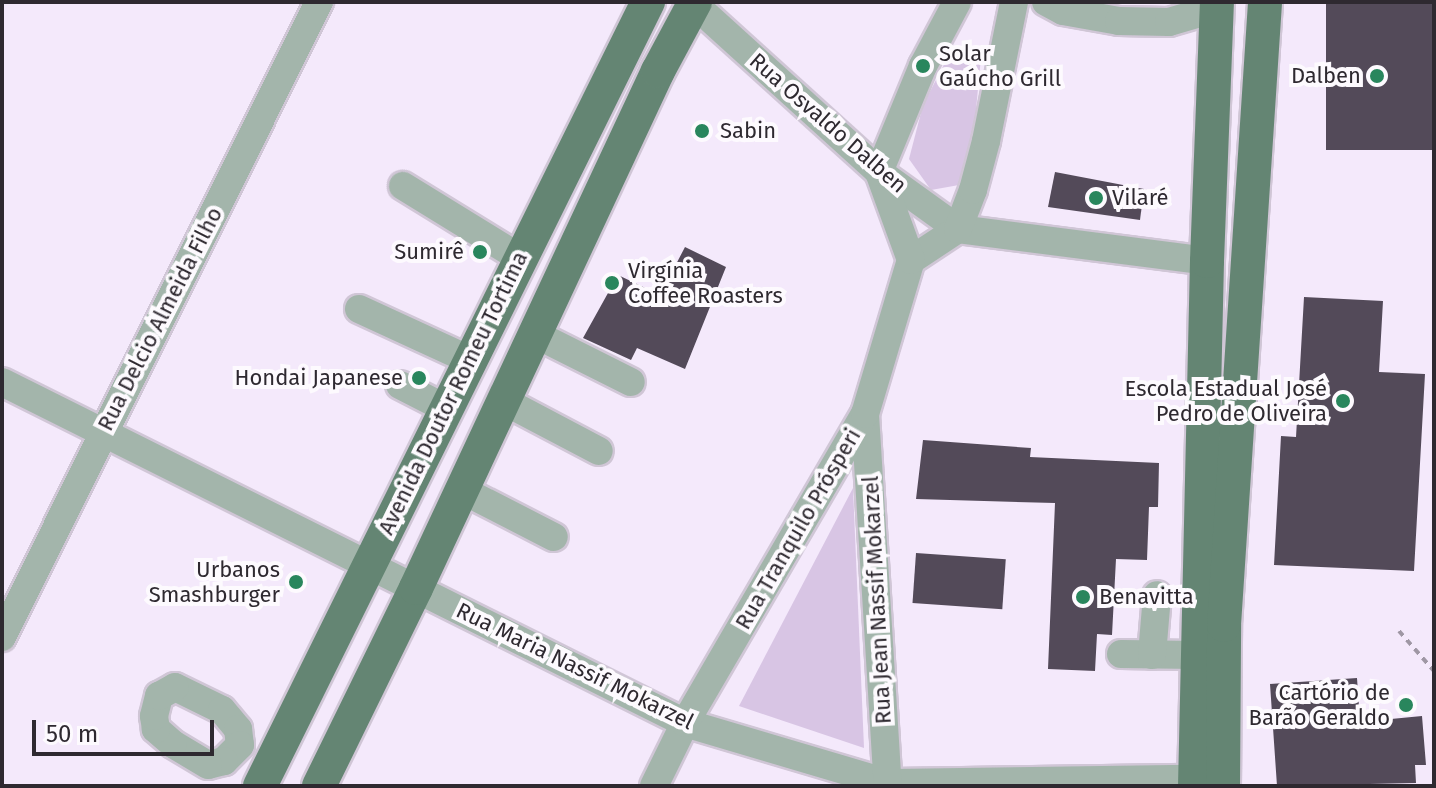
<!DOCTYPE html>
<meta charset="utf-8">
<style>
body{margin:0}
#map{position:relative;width:1436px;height:788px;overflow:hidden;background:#f4e9fb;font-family:"Fira Sans",sans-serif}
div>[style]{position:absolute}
.green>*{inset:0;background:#d8c5e4}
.building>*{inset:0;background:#534a59;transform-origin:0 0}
.path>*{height:4px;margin-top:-2px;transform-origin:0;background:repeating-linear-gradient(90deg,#9f97a4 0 6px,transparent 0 12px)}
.roads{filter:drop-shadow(2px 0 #d0c6d6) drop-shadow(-2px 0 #d0c6d6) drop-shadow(0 2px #d0c6d6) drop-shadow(0 -2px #d0c6d6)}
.minor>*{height:28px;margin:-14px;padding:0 14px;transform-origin:14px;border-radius:14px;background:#a3b5ab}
.major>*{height:34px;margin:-17px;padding:0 17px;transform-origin:17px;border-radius:17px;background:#648573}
.dots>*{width:22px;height:22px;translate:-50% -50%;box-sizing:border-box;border:4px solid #fdfafe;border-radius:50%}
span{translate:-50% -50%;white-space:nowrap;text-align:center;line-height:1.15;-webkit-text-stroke:8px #fdfafe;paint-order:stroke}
.poi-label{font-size:22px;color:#2e2930}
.left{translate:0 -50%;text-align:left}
.right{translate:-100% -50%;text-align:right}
.street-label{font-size:22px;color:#2e2930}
.frame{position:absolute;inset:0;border:4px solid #2e2930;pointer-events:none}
.scale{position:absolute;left:32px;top:720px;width:182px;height:36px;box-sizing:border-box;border:4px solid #2e2930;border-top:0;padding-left:10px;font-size:24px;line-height:28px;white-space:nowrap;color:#2e2930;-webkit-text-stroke:6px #fdfafe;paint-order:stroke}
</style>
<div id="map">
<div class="green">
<i style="clip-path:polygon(982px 47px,975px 120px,959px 185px,931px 190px,909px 159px,923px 105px,952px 49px)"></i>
<i style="clip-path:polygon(853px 488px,864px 748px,739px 706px)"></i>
</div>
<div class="building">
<i style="left:1326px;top:2px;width:108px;height:148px"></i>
<i style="clip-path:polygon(1055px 172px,1144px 189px,1140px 220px,1048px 207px)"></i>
<i style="clip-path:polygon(685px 247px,726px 267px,685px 369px,637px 348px,631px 360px,583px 338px,618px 275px,660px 295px)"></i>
<i style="clip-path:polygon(1304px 297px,1383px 301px,1379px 372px,1425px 374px,1414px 571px,1274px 565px,1281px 436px,1296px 437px)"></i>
<i style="clip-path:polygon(923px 440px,1031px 448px,1030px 457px,1159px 463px,1158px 507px,1149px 507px,1147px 560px,1116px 559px,1112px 635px,1097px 634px,1095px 671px,1048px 669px,1055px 503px,916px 499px)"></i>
<i style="left:916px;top:553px;width:90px;height:50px;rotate:4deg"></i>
<i style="clip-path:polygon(1357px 678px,1360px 722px,1422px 716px,1426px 765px,1415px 765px,1416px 783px,1277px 786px,1270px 684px)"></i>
</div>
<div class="path">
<i style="left:1399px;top:631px;width:53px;rotate:48.8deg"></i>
</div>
<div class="roads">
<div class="minor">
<i style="left:1046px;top:2px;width:19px;rotate:28deg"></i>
<i style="left:1063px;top:11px;width:57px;rotate:10.1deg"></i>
<i style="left:1119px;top:21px;width:50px;rotate:1.1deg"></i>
<i style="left:1169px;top:22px;width:50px;rotate:-16.3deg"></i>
<i style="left:694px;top:4px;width:250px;rotate:42.2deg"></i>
<i style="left:879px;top:172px;width:97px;rotate:35.8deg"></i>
<i style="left:958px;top:229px;width:251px;rotate:7.3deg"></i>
<i style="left:403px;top:186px;width:137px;rotate:31.6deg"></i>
<i style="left:911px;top:260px;width:56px;rotate:-33.4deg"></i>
<i style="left:958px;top:229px;width:42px;rotate:-69deg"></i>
<i style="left:973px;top:190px;width:51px;rotate:-75.1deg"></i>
<i style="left:986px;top:141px;width:142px;rotate:-78.6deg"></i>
<i style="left:359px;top:309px;width:122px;rotate:24.7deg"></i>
<i style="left:535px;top:334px;width:107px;rotate:26.6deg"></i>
<i style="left:2px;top:382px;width:763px;rotate:26.53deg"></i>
<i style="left:685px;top:723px;width:212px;rotate:16.5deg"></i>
<i style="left:888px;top:783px;width:305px;rotate:-0.8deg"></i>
<i style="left:400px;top:385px;width:51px;rotate:27.1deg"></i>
<i style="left:504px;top:401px;width:107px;rotate:27.8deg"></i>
<i style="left:865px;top:414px;width:373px;rotate:86.5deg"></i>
<i style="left:462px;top:490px;width:103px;rotate:27.1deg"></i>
<i style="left:2px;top:637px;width:710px;rotate:-63.47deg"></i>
<i style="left:1121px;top:654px;width:76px;rotate:0.8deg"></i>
<i style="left:1152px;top:655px;width:60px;rotate:-85.2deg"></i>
<i style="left:175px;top:687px;width:52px;rotate:26.1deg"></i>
<i style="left:222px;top:710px;width:25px;rotate:50deg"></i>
<i style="left:238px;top:729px;width:16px;rotate:83deg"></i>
<i style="left:240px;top:745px;width:23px;rotate:135deg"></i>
<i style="left:224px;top:761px;width:16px;rotate:166deg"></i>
<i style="left:208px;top:765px;width:41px;rotate:-149deg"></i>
<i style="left:173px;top:744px;width:23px;rotate:-139deg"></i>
<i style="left:156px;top:729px;width:13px;rotate:-99deg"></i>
<i style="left:154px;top:716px;width:21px;rotate:-76deg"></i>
<i style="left:159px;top:696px;width:18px;rotate:-29deg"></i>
<i style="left:654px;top:786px;width:70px;rotate:-63.8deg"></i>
<i style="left:685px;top:723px;width:358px;rotate:-59.8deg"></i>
<i style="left:865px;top:414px;width:161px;rotate:-73.4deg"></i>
<i style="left:911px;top:260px;width:94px;rotate:-110deg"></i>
<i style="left:879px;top:172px;width:115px;rotate:-67.5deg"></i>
<i style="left:923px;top:66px;width:72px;rotate:-62deg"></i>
</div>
<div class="major">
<i style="left:260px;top:786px;width:875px;rotate:-63.67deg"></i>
<i style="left:319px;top:786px;width:220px;rotate:-63.9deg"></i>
<i style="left:416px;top:588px;width:571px;rotate:-64.92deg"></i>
<i style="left:658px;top:71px;width:78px;rotate:-61.8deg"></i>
<i style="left:1195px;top:786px;width:525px;rotate:-88.69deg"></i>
<i style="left:1207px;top:261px;width:259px;rotate:-87.8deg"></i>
<i style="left:1223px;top:786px;width:161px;rotate:-89.6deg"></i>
<i style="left:1224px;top:625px;width:624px;rotate:-86.23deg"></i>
</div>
</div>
<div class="dots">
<i style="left:923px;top:66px;background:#29865d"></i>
<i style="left:1377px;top:76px;background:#29865d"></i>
<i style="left:702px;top:131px;background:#29865d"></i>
<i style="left:1096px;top:198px;background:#29865d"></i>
<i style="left:480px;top:252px;background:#29865d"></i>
<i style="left:612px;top:283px;background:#29865d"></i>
<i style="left:419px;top:378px;background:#29865d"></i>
<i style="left:1343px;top:401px;background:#29865d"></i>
<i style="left:296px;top:582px;background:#29865d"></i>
<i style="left:1083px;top:597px;background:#29865d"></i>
<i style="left:1406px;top:705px;background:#29865d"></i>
</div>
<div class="poi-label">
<span class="left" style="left:939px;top:66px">Solar<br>Gaúcho Grill</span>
<span class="right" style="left:1361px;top:76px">Dalben</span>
<span class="left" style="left:720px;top:131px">Sabin</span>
<span class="left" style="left:1112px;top:198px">Vilaré</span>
<span class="right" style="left:464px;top:252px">Sumirê</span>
<span class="left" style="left:628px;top:283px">Virgínia<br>Coffee Roasters</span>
<span class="right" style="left:403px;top:378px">Hondai Japanese</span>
<span class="right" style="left:1327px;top:401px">Escola Estadual José<br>Pedro de Oliveira</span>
<span class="right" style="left:280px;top:582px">Urbanos<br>Smashburger</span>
<span class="left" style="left:1099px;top:597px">Benavitta</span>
<span class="right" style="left:1390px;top:705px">Cartório de<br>Barão Geraldo</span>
</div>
<div class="street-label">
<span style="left:828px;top:123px;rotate:41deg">Rua Osvaldo Dalben</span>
<span style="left:160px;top:319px;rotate:-63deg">Rua Delcio Almeida Filho</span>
<span style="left:453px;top:393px;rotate:-64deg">Avenida Doutor Romeu Tortima</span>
<span style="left:798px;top:529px;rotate:-60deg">Rua Tranquilo Prósperi</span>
<span style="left:877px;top:600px;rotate:-93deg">Rua Jean Nassif Mokarzel</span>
<span style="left:575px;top:666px;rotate:26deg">Rua Maria Nassif Mokarzel</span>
</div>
<div class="frame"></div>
<div class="scale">50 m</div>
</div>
